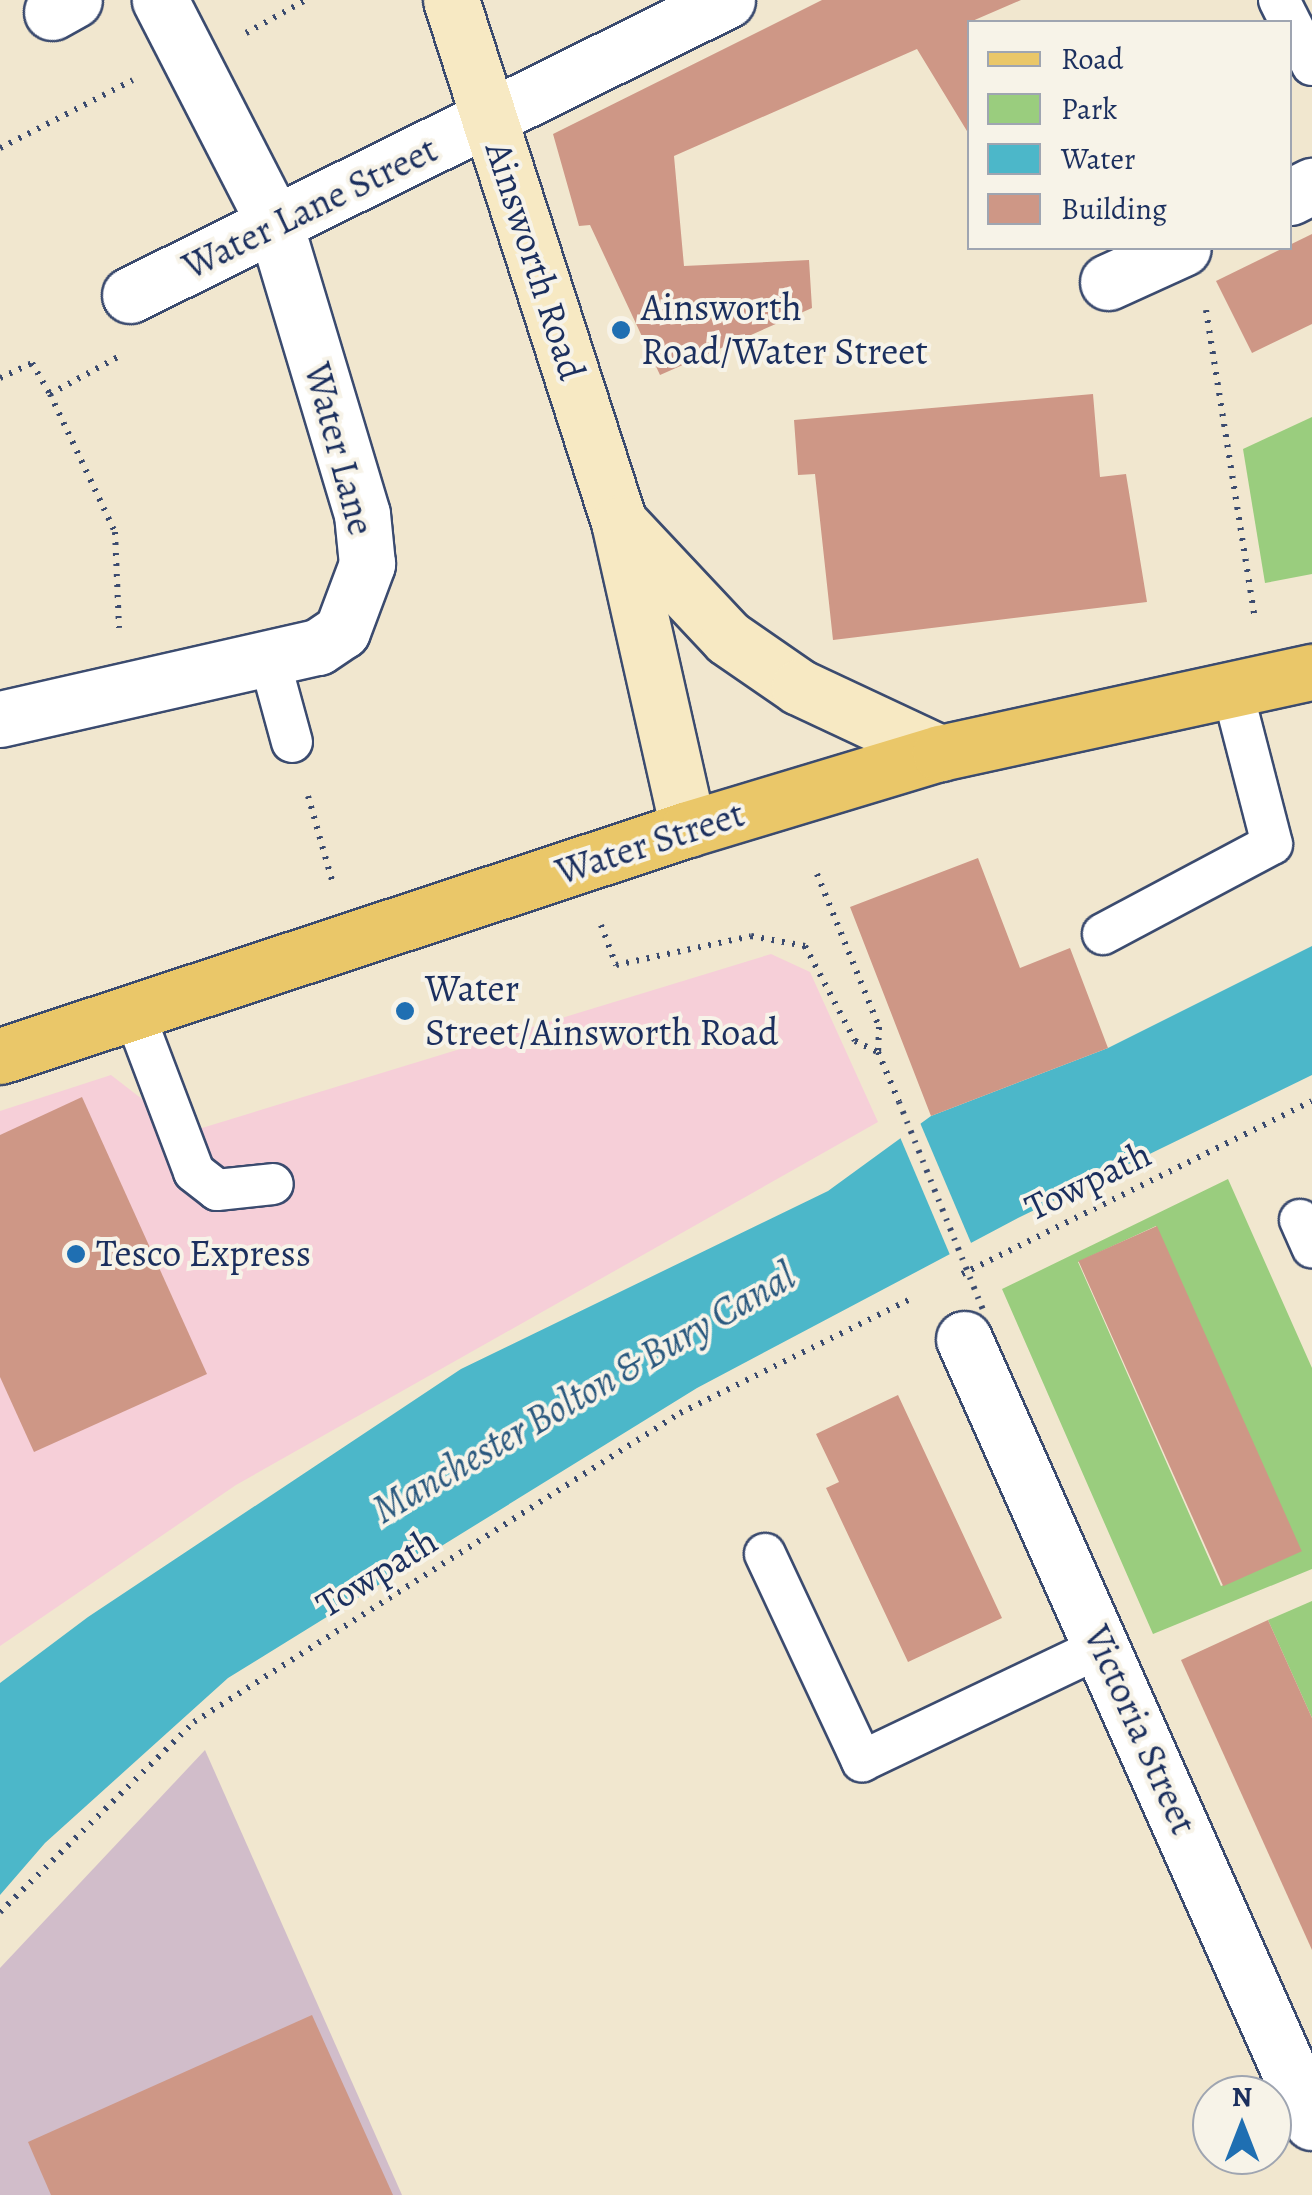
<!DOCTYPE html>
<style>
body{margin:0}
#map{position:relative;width:1312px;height:2195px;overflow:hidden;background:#f1e7cf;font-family:Alegreya,serif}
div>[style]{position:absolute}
.built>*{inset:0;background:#f6cfd8}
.industrial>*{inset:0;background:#d1bdca}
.green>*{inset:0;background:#9acd7e}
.water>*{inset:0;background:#4cb7c9}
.pier>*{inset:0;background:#f1e7cf;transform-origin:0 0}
.building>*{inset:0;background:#ce9786;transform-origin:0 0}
.path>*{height:6px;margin-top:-3px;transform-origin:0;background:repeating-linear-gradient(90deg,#3b4b6f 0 2.5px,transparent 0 10.5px)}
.roads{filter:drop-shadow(2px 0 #3b4b6f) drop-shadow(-2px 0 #3b4b6f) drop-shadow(0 2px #3b4b6f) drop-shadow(0 -2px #3b4b6f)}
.lane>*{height:40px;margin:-20px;padding:0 20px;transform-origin:20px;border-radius:20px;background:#fff}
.street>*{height:55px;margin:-27.5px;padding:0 27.5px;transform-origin:27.5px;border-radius:27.5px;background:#fff}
.secondary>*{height:55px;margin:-27.5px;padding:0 27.5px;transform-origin:27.5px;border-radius:27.5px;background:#f7e9c3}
.primary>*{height:55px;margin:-27.5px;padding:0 27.5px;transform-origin:27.5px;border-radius:27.5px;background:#eac769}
.path-bridge>*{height:6px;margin-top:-3px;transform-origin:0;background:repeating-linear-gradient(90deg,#3b4b6f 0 2.5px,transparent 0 10.5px)}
.dots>*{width:28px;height:28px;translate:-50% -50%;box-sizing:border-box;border:5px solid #f7f3e8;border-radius:50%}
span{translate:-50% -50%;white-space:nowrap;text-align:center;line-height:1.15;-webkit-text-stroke:8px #f7f3e8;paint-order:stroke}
.street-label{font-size:38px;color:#1b2f5e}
.poi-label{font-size:38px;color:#1b2f5e}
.left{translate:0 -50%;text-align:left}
.water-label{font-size:40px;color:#2a587e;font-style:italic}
.legend{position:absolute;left:967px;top:20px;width:325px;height:230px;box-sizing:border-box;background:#f7f3e8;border:2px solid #9fa5b1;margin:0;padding:12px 18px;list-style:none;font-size:30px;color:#1b2f5e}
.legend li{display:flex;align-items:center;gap:20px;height:50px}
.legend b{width:50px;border:2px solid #9fa5b1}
.north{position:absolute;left:1192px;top:2075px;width:100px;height:100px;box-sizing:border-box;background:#f7f3e8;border:2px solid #9fa5b1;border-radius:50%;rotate:0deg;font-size:28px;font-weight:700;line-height:40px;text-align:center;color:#1b2f5e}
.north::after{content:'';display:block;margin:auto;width:35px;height:45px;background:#1f6fb2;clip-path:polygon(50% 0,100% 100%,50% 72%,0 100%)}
</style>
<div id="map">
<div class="built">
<i style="clip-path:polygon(771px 954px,810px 972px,878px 1122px,236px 1485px,0 1646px,0 1111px,111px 1075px,142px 1099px,166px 1139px)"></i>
</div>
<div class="industrial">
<i style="clip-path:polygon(205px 1750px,402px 2195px,0 2195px,0 1968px)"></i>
</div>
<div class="green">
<i style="clip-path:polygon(1312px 417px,1312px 574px,1265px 583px,1243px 449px)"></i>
<i style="clip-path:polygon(evenodd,1228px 1179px,1312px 1368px,1312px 1569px,1153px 1634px,1002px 1289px,1228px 1179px,1156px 1226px,1300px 1551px,1221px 1586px,1078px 1262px,1156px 1226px)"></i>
<i style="clip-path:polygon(1312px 1601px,1312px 1718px,1268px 1620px)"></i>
</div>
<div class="water">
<i style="clip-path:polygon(1312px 946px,1312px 1075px,1020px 1217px,697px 1388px,228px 1678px,45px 1843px,0 1895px,0 1683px,88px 1617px,461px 1369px,828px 1191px,931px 1116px,1108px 1048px)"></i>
</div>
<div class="pier">
<i style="left:918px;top:1118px;width:141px;height:24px;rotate:67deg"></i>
</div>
<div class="building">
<i style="clip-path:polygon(822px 0,1021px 0,970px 22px,970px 136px,917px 49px,674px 156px,684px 266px,809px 260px,812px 308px,660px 375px,590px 225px,579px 226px,553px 134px)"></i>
<i style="clip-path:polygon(1312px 234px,1312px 324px,1252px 353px,1216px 281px)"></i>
<i style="clip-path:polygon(1093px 394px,1100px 477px,1126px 474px,1147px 602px,833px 640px,815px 474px,798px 475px,794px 420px)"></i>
<i style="clip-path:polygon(978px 858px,1020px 968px,1070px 948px,1108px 1048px,931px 1116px,850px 907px)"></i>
<i style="clip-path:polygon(82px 1097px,207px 1374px,34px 1452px,0 1377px,0 1135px)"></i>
<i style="left:1157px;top:1226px;width:356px;height:86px;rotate:66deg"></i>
<i style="clip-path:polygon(898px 1395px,1002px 1618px,908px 1662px,826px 1488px,839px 1482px,816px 1434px)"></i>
<i style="clip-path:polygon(1268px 1620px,1312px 1718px,1312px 1950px,1181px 1660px)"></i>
<i style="clip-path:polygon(312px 2015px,393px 2195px,51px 2195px,28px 2142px)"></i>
</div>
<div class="path">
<i style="left:246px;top:33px;width:68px;rotate:-28.8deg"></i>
<i style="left:0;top:148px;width:149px;rotate:-27.1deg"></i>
<i style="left:1206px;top:310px;width:312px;rotate:81deg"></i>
<i style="left:0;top:378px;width:35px;rotate:-25deg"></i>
<i style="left:32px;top:363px;width:36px;rotate:60deg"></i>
<i style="left:50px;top:394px;width:77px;rotate:-28.6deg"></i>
<i style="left:50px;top:394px;width:153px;rotate:64.8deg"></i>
<i style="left:115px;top:532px;width:96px;rotate:87.6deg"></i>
<i style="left:308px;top:796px;width:87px;rotate:74.1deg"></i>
<i style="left:817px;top:874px;width:165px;rotate:67.9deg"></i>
<i style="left:879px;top:1027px;width:25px;rotate:92deg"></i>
<i style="left:601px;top:925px;width:43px;rotate:69.4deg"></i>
<i style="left:616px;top:965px;width:138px;rotate:-12.1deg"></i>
<i style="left:751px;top:936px;width:55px;rotate:10.5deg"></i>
<i style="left:805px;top:946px;width:107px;rotate:62.2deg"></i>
<i style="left:855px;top:1041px;width:25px;rotate:26deg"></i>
<i style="left:878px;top:1052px;width:54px;rotate:67.2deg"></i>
<i style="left:962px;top:1274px;width:390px;rotate:-26.3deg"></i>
<i style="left:0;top:1912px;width:272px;rotate:-44.4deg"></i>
<i style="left:194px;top:1722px;width:576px;rotate:-32.45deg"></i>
<i style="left:680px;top:1413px;width:262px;rotate:-26.3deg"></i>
</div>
<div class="roads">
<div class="lane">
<i style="left:1279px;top:0;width:73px;rotate:63.1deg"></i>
<i style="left:269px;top:658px;width:87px;rotate:74.7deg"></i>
<i style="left:1103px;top:934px;width:191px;rotate:-28deg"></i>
<i style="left:1272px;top:844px;width:160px;rotate:-104.5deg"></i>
<i style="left:133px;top:1011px;width:172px;rotate:69.2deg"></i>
<i style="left:194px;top:1172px;width:29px;rotate:38deg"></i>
<i style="left:217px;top:1190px;width:56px;rotate:-6.1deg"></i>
<i style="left:1300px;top:1220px;width:30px;rotate:66deg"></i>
<i style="left:765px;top:1554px;width:229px;rotate:64.9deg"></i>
<i style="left:862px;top:1761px;width:267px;rotate:-25.5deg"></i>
</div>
<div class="street">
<i style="left:52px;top:12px;width:25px;rotate:-29deg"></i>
<i style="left:1290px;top:197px;width:25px;rotate:-27deg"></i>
<i style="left:1108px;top:282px;width:82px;rotate:-24.4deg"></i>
<i style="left:130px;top:295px;width:666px;rotate:-26.3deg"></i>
<i style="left:0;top:719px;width:326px;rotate:-12.8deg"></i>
<i style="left:318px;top:647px;width:29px;rotate:-34deg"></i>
<i style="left:342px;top:631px;width:72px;rotate:-69.5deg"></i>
<i style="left:367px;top:564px;width:50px;rotate:-95.7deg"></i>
<i style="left:362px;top:514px;width:303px;rotate:-106.7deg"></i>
<i style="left:275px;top:224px;width:252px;rotate:-117.2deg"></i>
<i style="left:964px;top:1339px;width:857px;rotate:66.04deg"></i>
</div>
<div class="secondary">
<i style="left:451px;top:0;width:548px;rotate:72.16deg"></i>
<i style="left:619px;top:522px;width:315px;rotate:77.3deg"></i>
<i style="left:621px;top:524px;width:156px;rotate:46.8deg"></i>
<i style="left:728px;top:638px;width:86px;rotate:34.6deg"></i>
<i style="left:799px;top:687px;width:156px;rotate:25.1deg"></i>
</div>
<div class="primary">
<i style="left:0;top:1056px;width:724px;rotate:-18.26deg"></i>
<i style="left:688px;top:829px;width:263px;rotate:-16.8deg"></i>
<i style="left:940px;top:753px;width:381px;rotate:-12.3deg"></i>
</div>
</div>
<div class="path-bridge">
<i style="left:899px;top:1102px;width:224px;rotate:68deg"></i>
</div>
<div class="dots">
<i style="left:621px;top:330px;background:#1f6fb2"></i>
<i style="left:405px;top:1011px;background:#1f6fb2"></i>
<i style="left:76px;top:1254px;background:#1f6fb2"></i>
</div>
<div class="street-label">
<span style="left:310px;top:208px;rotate:-26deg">Water Lane Street</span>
<span style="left:535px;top:261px;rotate:72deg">Ainsworth Road</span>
<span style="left:339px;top:449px;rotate:75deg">Water Lane</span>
<span style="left:650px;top:843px;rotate:-18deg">Water Street</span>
<span style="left:1088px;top:1181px;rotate:-26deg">Towpath</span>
<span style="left:377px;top:1573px;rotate:-32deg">Towpath</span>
<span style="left:1140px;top:1730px;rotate:66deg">Victoria Street</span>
</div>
<div class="poi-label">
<span class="left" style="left:641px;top:330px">Ainsworth<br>Road/Water Street</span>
<span class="left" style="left:425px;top:1011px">Water<br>Street/Ainsworth Road</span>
<span class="left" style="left:96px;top:1254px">Tesco Express</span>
</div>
<div class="water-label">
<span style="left:584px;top:1393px;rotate:-30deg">Manchester Bolton &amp; Bury Canal</span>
</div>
<ul class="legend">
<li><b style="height:12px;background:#eac769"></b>Road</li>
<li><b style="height:28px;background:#9acd7e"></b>Park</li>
<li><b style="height:28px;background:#4cb7c9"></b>Water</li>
<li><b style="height:28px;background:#ce9786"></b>Building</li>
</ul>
<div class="north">N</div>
</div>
